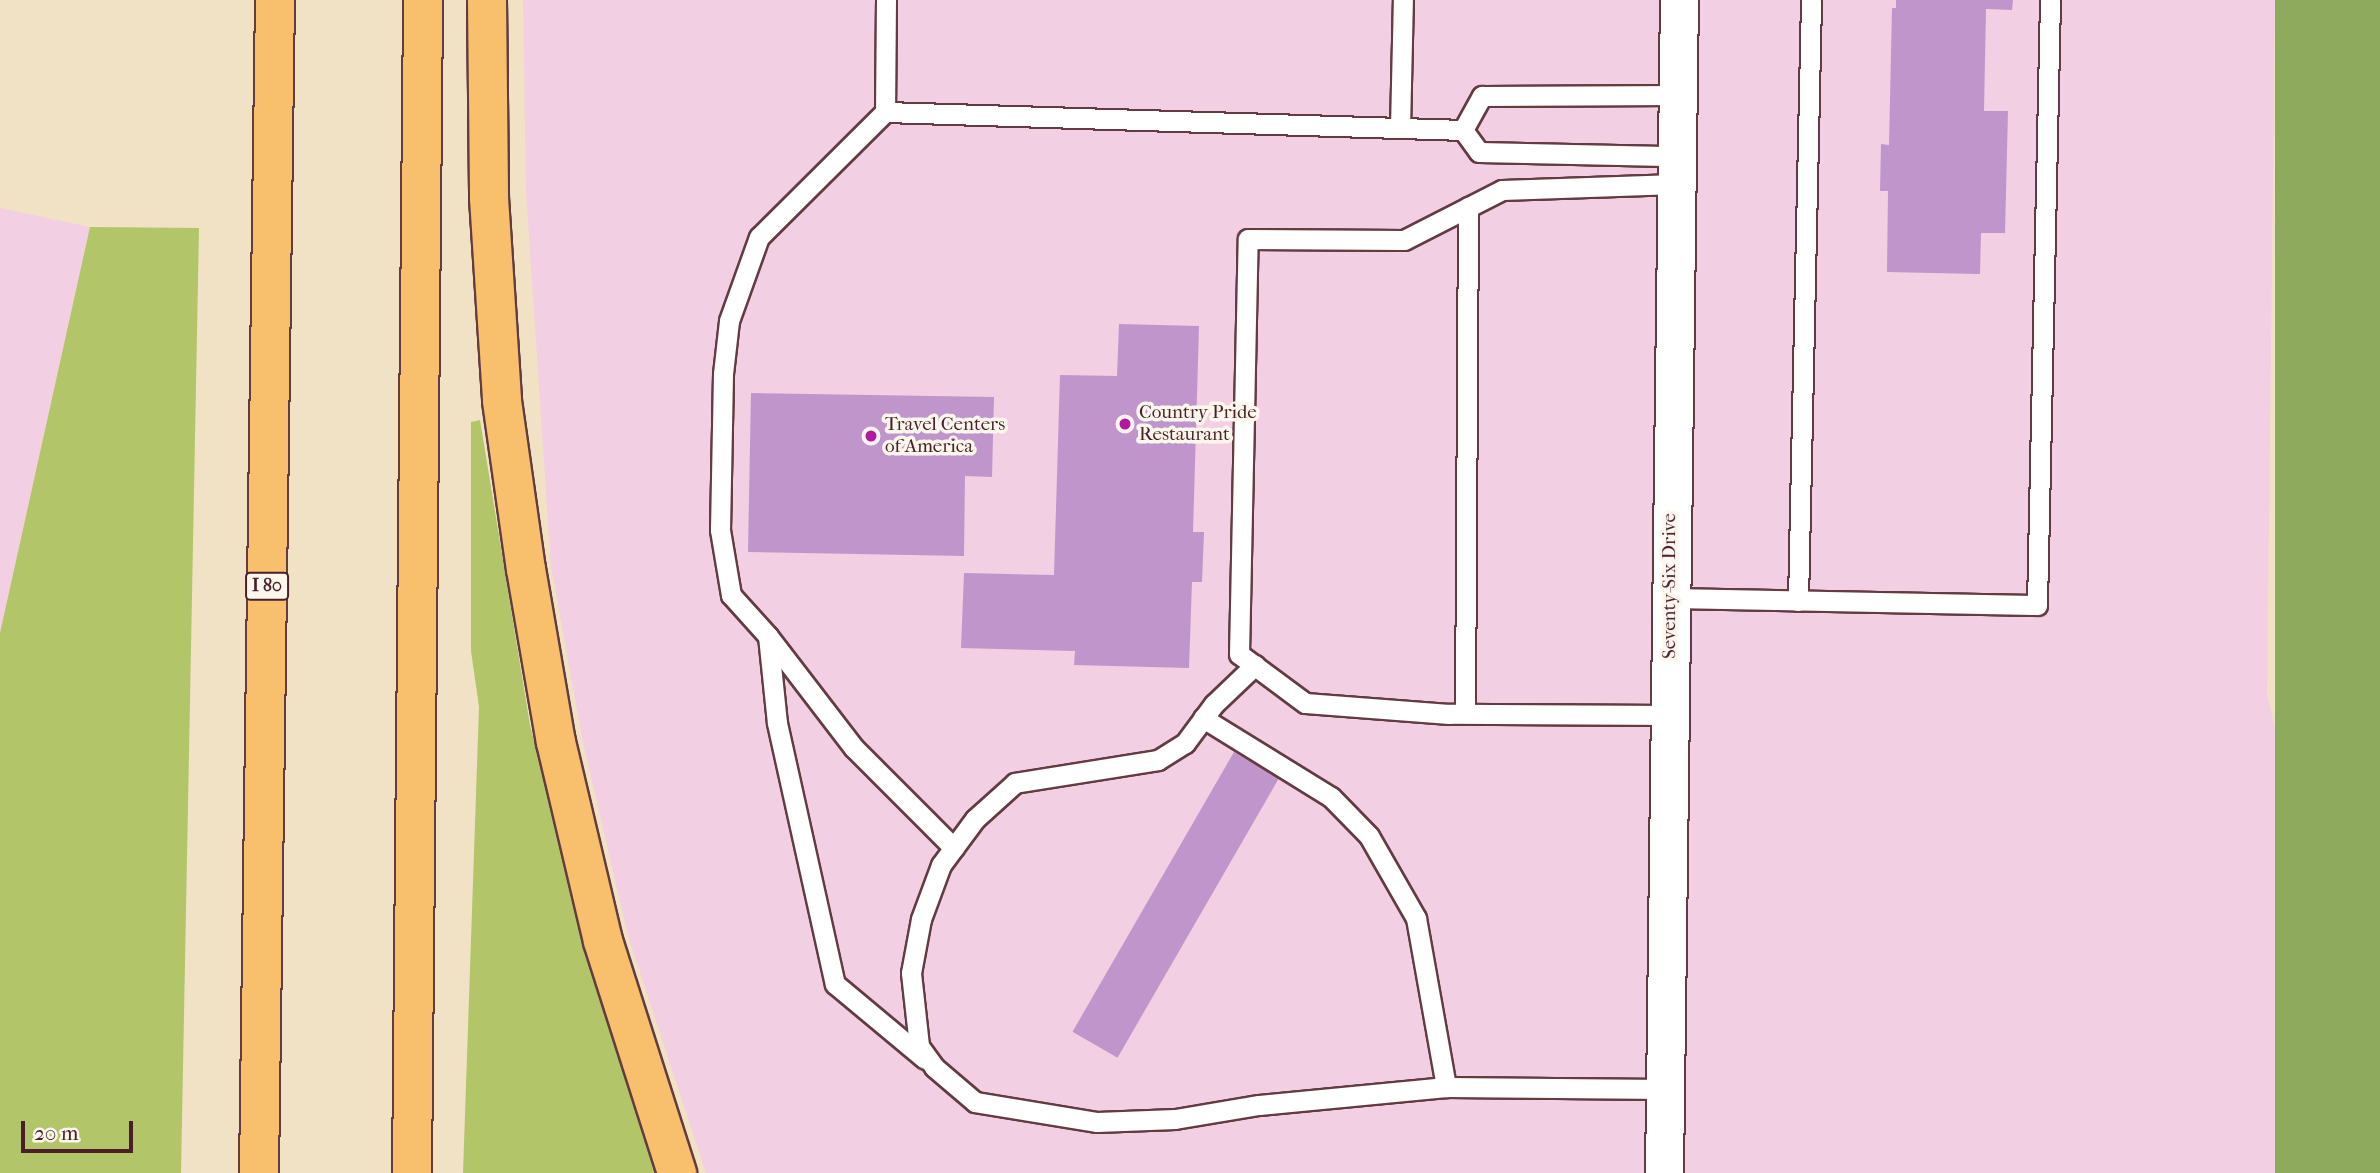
<!DOCTYPE html>
<style>
body{margin:0}
#map{position:relative;width:2380px;height:1173px;overflow:hidden;background:#f1e2c5;font-family:"IM FELL French Canon",serif}
div>[style]{position:absolute}
.built>*{inset:0;background:#f2cfe2}
.green>*{inset:0;background:#b2c569}
.forest>*{inset:0;background:#8daa5d;transform-origin:0 0}
.building>*{inset:0;background:#c095cc;transform-origin:0 0}
.roads{filter:drop-shadow(2px 0 #633c42) drop-shadow(-2px 0 #633c42) drop-shadow(0 2px #633c42) drop-shadow(0 -2px #633c42)}
.service>*{height:19px;margin:-9.5px;padding:0 9.5px;transform-origin:9.5px;border-radius:9.5px;background:#fff}
.minor>*{height:37px;margin:-18.5px;padding:0 18.5px;transform-origin:18.5px;border-radius:18.5px;background:#fff}
.motorway>*{height:38px;margin:-19px;padding:0 19px;transform-origin:19px;border-radius:19px;background:#f8bf6c}
.dots>*{width:19px;height:19px;translate:-50% -50%;box-sizing:border-box;border:4px solid #fbf7ec;border-radius:50%}
span{translate:-50% -50%;white-space:nowrap;text-align:center;line-height:1.15;-webkit-text-stroke:7px #fbf7ec;paint-order:stroke}
.shield-label span{padding:2px 5px;background:#fbf7ec;border:2px solid;border-radius:5px;-webkit-text-stroke-width:0}
.shield-label{font-size:18px;color:#4a1f2b;font-weight:700}
.poi-label{font-size:19px;color:#4a1f2b}
.left{translate:0 -50%;text-align:left}
.street-label{font-size:19px;color:#4a1f2b}
.scale{position:absolute;left:21px;top:1121px;width:112px;height:32px;box-sizing:border-box;border:4px solid #4a1f2b;border-top:0;padding-left:9px;font-size:21px;line-height:24px;white-space:nowrap;color:#4a1f2b;-webkit-text-stroke:5px #fbf7ec;paint-order:stroke}
</style>
<div id="map">
<div class="built">
<i style="clip-path:polygon(523px 0,2275px 0,2267px 694px,2380px 1173px,706px 1173px,628px 936px,582px 738px,551px 566px,526px 192px)"></i>
<i style="clip-path:polygon(0 208px,90px 227px,0 633px)"></i>
</div>
<div class="green">
<i style="clip-path:polygon(90px 227px,199px 228px,181px 1173px,0 1173px,0 633px)"></i>
<i style="clip-path:polygon(480px 420px,530px 725px,603px 1008px,658px 1173px,463px 1173px,479px 707px,471px 651px,471px 422px)"></i>
</div>
<div class="forest">
<i style="left:2275px;top:0;width:105px;height:1173px"></i>
</div>
<div class="building">
<i style="clip-path:polygon(1896px 0,2013px 0,2012px 10px,1986px 9px,1984px 111px,2008px 111px,2005px 233px,1981px 233px,1980px 274px,1887px 272px,1888px 191px,1880px 191px,1881px 144px,1889px 145px,1892px 8px,1896px 8px)"></i>
<i style="clip-path:polygon(1119px 324px,1199px 326px,1193px 532px,1204px 532px,1202px 582px,1192px 582px,1189px 668px,1074px 665px,1075px 651px,961px 648px,964px 573px,1054px 575px,1060px 375px,1117px 376px)"></i>
<i style="clip-path:polygon(751px 393px,994px 397px,992px 477px,965px 476px,964px 556px,748px 552px)"></i>
<i style="left:1234px;top:752px;width:52px;height:323px;rotate:30deg"></i>
</div>
<div class="roads">
<div class="service">
<i style="left:886px;top:0;width:112px;rotate:90.5deg"></i>
<i style="left:885px;top:112px;width:578px;rotate:1.78deg"></i>
<i style="left:885px;top:112px;width:177px;rotate:135.2deg"></i>
<i style="left:759px;top:237px;width:89px;rotate:109.7deg"></i>
<i style="left:729px;top:321px;width:53px;rotate:96.5deg"></i>
<i style="left:723px;top:374px;width:156px;rotate:91.1deg"></i>
<i style="left:720px;top:530px;width:66px;rotate:80.4deg"></i>
<i style="left:731px;top:595px;width:55px;rotate:47.9deg"></i>
<i style="left:768px;top:636px;width:141px;rotate:52.5deg"></i>
<i style="left:854px;top:748px;width:141px;rotate:45deg"></i>
<i style="left:1400px;top:128px;width:128px;rotate:-88.7deg"></i>
<i style="left:1463px;top:130px;width:39px;rotate:-61deg"></i>
<i style="left:1482px;top:96px;width:195px;rotate:-0.3deg"></i>
<i style="left:1463px;top:130px;width:27px;rotate:54deg"></i>
<i style="left:1479px;top:152px;width:198px;rotate:1.2deg"></i>
<i style="left:1669px;top:598px;width:368px;rotate:1.1deg"></i>
<i style="left:2037px;top:605px;width:605px;rotate:-88.77deg"></i>
<i style="left:1798px;top:601px;width:601px;rotate:-88.76deg"></i>
<i style="left:768px;top:636px;width:87px;rotate:84.1deg"></i>
<i style="left:777px;top:723px;width:267px;rotate:77.5deg"></i>
<i style="left:835px;top:984px;width:117px;rotate:39.8deg"></i>
<i style="left:1255px;top:665px;width:57px;rotate:136.4deg"></i>
<i style="left:1214px;top:704px;width:49px;rotate:126.6deg"></i>
<i style="left:1185px;top:743px;width:32px;rotate:148deg"></i>
<i style="left:1158px;top:760px;width:145px;rotate:170.9deg"></i>
<i style="left:1015px;top:783px;width:54px;rotate:138deg"></i>
<i style="left:975px;top:819px;width:57px;rotate:126.5deg"></i>
<i style="left:941px;top:865px;width:58px;rotate:110.3deg"></i>
<i style="left:921px;top:919px;width:55px;rotate:100.5deg"></i>
<i style="left:911px;top:973px;width:73px;rotate:83.7deg"></i>
<i style="left:919px;top:1046px;width:26px;rotate:54deg"></i>
<i style="left:934px;top:1067px;width:54px;rotate:40.5deg"></i>
<i style="left:975px;top:1102px;width:124px;rotate:9.3deg"></i>
<i style="left:1097px;top:1122px;width:78px;rotate:-2.2deg"></i>
<i style="left:1175px;top:1119px;width:85px;rotate:-9.5deg"></i>
<i style="left:1259px;top:1105px;width:188px;rotate:-5.5deg"></i>
<i style="left:1446px;top:1087px;width:219px;rotate:0.5deg"></i>
<i style="left:1465px;top:713px;width:506px;rotate:-89.66deg"></i>
<i style="left:1670px;top:715px;width:221px;rotate:-179.7deg"></i>
<i style="left:1449px;top:714px;width:144px;rotate:-175.6deg"></i>
<i style="left:1305px;top:703px;width:82px;rotate:-143.4deg"></i>
<i style="left:1239px;top:654px;width:415px;rotate:-88.8deg"></i>
<i style="left:1248px;top:239px;width:156px;rotate:0.4deg"></i>
<i style="left:1404px;top:240px;width:110px;rotate:-27deg"></i>
<i style="left:1502px;top:190px;width:174px;rotate:-2deg"></i>
<i style="left:1203px;top:718px;width:150px;rotate:31.7deg"></i>
<i style="left:1331px;top:797px;width:54px;rotate:45.7deg"></i>
<i style="left:1369px;top:836px;width:95px;rotate:60.2deg"></i>
<i style="left:1416px;top:918px;width:172px;rotate:79.9deg"></i>
</div>
<div class="minor">
<i style="left:1664px;top:1173px;width:1173px;rotate:-89.27deg"></i>
</div>
<div class="motorway">
<i style="left:487px;top:0;width:198px;rotate:89.4deg"></i>
<i style="left:489px;top:198px;width:203px;rotate:86.3deg"></i>
<i style="left:502px;top:401px;width:170px;rotate:81.9deg"></i>
<i style="left:526px;top:569px;width:176px;rotate:80.2deg"></i>
<i style="left:556px;top:742px;width:204px;rotate:76.7deg"></i>
<i style="left:603px;top:941px;width:244px;rotate:72.3deg"></i>
<i style="left:259px;top:1173px;width:1173px;rotate:-89.22deg"></i>
<i style="left:412px;top:1173px;width:1173px;rotate:-89.46deg"></i>
</div>
</div>
<div class="dots">
<i style="left:1125px;top:424px;background:#b5179e"></i>
<i style="left:871px;top:436px;background:#b5179e"></i>
</div>
<div class="shield-label">
<span style="left:267px;top:586px">I 80</span>
</div>
<div class="poi-label">
<span class="left" style="left:1139px;top:424px">Country Pride<br>Restaurant</span>
<span class="left" style="left:885px;top:436px">Travel Centers<br>of America</span>
</div>
<div class="street-label">
<span style="left:1670px;top:586px;rotate:-90deg">Seventy-Six Drive</span>
</div>
<div class="scale">20 m</div>
</div>
